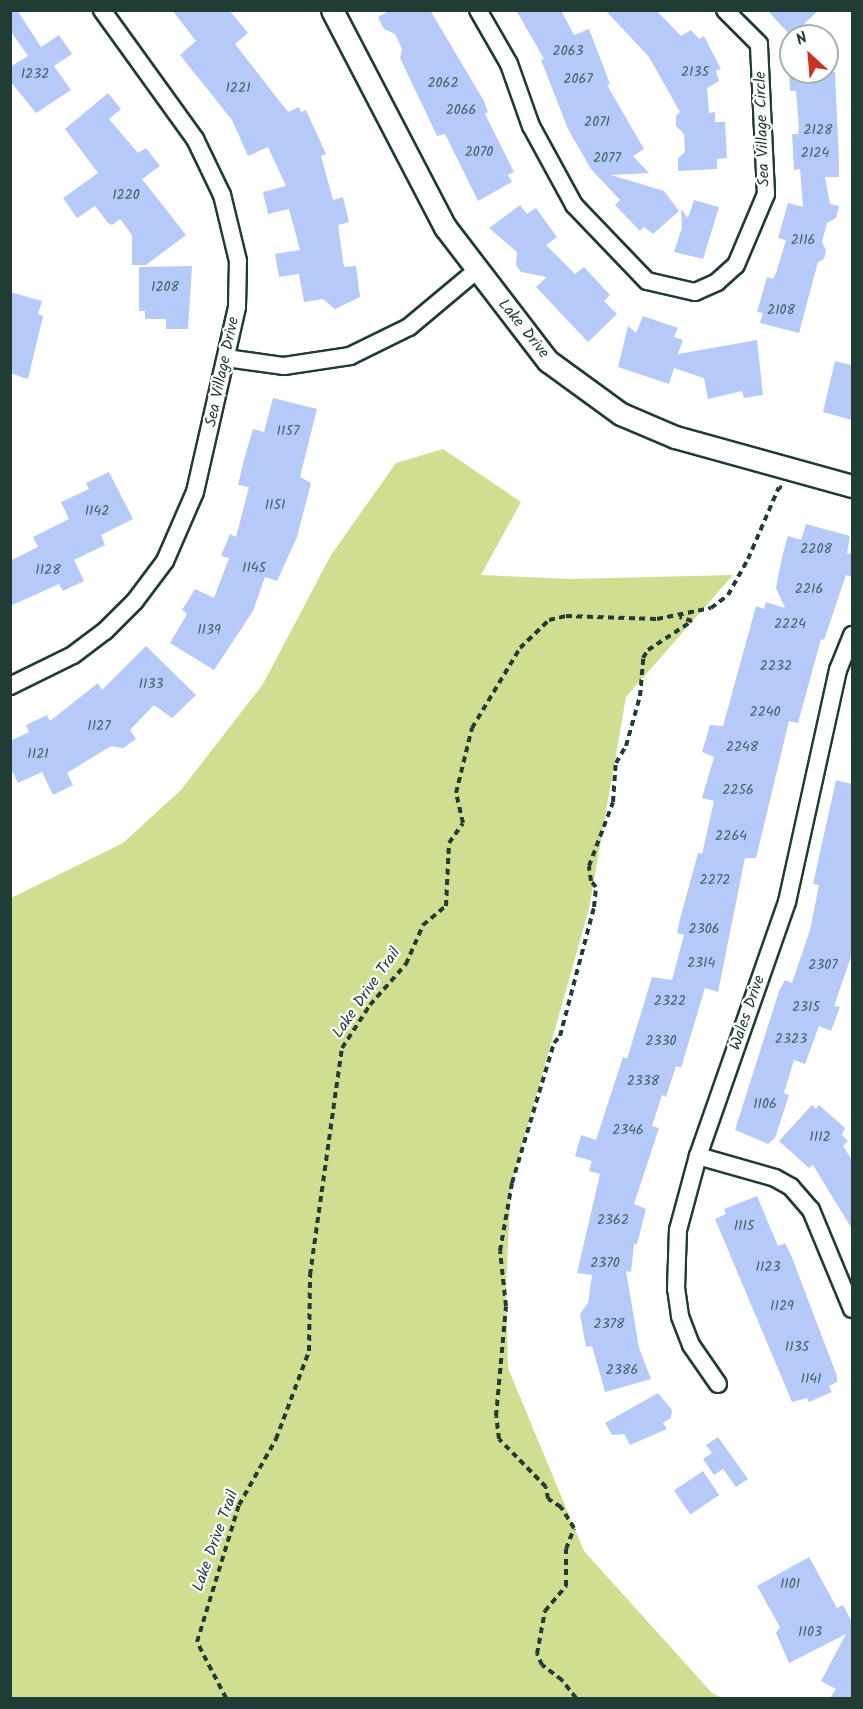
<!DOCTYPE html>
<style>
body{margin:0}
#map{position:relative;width:863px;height:1709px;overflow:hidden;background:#fff;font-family:Kalam,sans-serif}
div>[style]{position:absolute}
.green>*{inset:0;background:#d0de92}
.building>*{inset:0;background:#b5caf9;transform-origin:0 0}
.path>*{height:4px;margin-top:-2px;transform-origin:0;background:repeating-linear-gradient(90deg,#1f3d34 0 6px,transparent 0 10.5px)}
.roads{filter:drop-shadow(2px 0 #1f3d34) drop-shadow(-2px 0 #1f3d34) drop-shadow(0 2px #1f3d34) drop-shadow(0 -2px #1f3d34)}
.minor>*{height:16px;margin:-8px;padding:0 8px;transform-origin:8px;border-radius:8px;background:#fff}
.tertiary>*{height:21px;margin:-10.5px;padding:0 10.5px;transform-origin:10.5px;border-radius:10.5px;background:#fff}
span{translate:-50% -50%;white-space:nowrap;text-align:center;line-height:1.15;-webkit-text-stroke:4.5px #fff;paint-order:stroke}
.number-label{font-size:14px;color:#446065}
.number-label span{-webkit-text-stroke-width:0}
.street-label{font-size:16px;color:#1f3d34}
.frame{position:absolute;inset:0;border:12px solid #1f3d34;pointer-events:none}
.north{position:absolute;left:779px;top:24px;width:60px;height:60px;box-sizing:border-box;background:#fff;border:2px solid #a5b1ae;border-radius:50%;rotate:334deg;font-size:16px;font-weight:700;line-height:24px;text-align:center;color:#1f3d34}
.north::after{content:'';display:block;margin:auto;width:21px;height:27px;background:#c8321e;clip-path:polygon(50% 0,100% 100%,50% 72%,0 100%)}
</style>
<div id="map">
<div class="green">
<i style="clip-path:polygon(443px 449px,521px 502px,481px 575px,570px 579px,733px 575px,626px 697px,589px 909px,511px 1185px,506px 1288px,508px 1368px,584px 1551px,712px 1693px,722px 1698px,11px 1698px,11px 898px,123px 843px,181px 790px,263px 684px,331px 555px,396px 463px)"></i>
</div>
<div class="building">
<i style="clip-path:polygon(10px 10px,17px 10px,41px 47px,59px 35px,72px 54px,54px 66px,71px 90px,36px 113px,10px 81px,10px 67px,28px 56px,10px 30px)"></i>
<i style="clip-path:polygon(172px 10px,229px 10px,248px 33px,235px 44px,288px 112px,299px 107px,301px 112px,306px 110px,326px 154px,321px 156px,333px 200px,343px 197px,349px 222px,338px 225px,344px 267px,356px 266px,360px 297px,335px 309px,323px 299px,304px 302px,299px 274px,279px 277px,275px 254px,300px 250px,289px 209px,268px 214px,263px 192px,286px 186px,268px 147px,248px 156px,232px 120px,180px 55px,196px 41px)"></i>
<i style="clip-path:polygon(391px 10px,430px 10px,484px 101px,488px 112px,485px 114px,514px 172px,508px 175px,512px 182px,478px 201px,445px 134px,437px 136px,400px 58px,402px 49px,395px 34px,384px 29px,378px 17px)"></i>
<i style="clip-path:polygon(516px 10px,561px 10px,574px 35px,589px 29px,610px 84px,607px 85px,644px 149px,633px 156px,649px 173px,611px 175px,664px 191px,679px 211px,653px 234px,644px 227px,640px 231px,615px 205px,620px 200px,591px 169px,568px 129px,541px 60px,544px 59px)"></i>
<i style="clip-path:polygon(605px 10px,656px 10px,681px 36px,691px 30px,699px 39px,704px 36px,721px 69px,716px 71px,719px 81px,707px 88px,709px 113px,715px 112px,715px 122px,725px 122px,727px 158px,717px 159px,717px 169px,678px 171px,678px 158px,685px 152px,684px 134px,676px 126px,676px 116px,680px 112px,649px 57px)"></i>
<i style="clip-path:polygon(767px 10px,819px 10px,791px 36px)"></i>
<i style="clip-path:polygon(789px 72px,835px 72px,839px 162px,839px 177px,825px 177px,830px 204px,839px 206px,836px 218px,827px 223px,822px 242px,826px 250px,824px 259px,818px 262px,799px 333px,760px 323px,763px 313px,757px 312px,767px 277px,773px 279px,776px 273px,786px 240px,778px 238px,788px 203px,803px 207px,800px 169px,794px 170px,792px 134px,798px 134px,799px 127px,796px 91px,790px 91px)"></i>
<i style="clip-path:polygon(108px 93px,121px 109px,109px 119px,138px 153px,146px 148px,160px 166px,142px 179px,186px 235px,146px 265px,132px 265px,132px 235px,120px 219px,112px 225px,108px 223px,95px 206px,77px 218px,63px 198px,98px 173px,65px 129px)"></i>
<i style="clip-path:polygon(694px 200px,719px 207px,703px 259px,674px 252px,682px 228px,681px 209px,688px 218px)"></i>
<i style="clip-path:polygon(520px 205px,527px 214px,536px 208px,557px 237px,546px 245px,575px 274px,584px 267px,610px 295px,604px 301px,617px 314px,588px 342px,536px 287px,547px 277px,521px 272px,516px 265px,517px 252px,489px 228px)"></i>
<i style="clip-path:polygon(192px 266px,188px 329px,166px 329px,166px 319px,145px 319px,145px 311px,139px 311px,139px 267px)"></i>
<i style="clip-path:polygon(10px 292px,42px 301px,38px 314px,43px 316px,28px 379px,10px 373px)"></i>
<i style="clip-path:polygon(643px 316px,678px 328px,674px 337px,683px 340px,678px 354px,757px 340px,763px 395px,744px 398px,742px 391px,708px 399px,704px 378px,674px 368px,669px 384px,618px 367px,628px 326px,636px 333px)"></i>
<i style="clip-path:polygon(835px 361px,852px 365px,852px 420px,823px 412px)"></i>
<i style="clip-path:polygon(273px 398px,317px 409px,300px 477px,311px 483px,297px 537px,277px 581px,265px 577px,253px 611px,214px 670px,170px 643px,187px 614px,182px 610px,195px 589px,214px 598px,229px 558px,221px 556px,230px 534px,236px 537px,249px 487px,238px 485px,243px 463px,253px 429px,264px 432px)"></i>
<i style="clip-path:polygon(109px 472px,133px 519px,101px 535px,105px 545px,74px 560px,84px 581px,63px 591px,59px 584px,10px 606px,10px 561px,38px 547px,33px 537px,69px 519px,61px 502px,89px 489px,86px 483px)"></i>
<i style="clip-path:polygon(806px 524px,850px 536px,847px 553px,852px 554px,852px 577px,846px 575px,824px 640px,821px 639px,798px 723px,789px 721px,756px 858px,745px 858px,718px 992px,705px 988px,681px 1068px,676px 1066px,666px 1097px,662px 1095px,652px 1126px,659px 1128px,634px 1204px,646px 1209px,637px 1244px,634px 1244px,631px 1272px,626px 1271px,639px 1348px,651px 1379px,605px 1392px,592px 1346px,586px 1347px,580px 1314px,588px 1303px,592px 1275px,577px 1273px,600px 1174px,589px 1171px,592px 1161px,575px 1156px,581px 1135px,596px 1140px,623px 1057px,627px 1059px,652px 977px,672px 980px,684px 935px,677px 933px,680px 919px,698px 853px,702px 854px,714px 801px,702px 798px,714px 757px,702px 752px,710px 725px,723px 726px,756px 606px,764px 609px,766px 602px,785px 608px,776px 588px,782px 557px,788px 536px,801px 540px)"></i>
<i style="clip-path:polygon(146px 646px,196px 695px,172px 718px,154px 705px,130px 730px,136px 739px,123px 748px,111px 746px,67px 773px,73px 785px,53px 795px,42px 772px,18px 783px,10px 767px,10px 741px,29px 732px,26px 725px,47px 715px,50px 721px,98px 683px,102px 690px)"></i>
<i style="clip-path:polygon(836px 780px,852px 784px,852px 954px,834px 1006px,840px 1007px,831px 1031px,819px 1026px,805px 1064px,794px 1060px,784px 1093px,789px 1095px,775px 1138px,768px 1144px,735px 1130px,779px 991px,785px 980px,792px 983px,810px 930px,819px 885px,813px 884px)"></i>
<i style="clip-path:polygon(812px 1105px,816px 1109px,819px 1105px,845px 1128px,842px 1135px,848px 1141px,843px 1146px,852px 1160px,852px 1229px,813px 1165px,809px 1168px,779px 1141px)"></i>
<i style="clip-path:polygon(757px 1196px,778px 1246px,785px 1243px,791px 1255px,837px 1376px,837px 1382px,829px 1386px,832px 1392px,809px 1402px,807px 1398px,792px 1402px,715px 1219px,726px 1214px,724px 1209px)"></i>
<i style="clip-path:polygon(658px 1393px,672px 1410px,671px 1418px,663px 1423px,667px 1429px,630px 1445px,624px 1434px,612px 1435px,605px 1423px)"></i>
<i style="clip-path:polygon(718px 1437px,748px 1479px,736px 1487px,723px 1469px,714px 1475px,703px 1459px,712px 1453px,706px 1445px)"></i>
<i style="left:703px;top:1471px;width:29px;height:35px;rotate:56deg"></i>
<i style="clip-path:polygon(809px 1557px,837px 1608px,843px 1605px,852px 1622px,852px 1698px,830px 1698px,836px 1689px,821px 1681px,846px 1634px,789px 1663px,776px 1633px,780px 1627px,757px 1586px)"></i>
</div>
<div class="path">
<i style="left:226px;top:1698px;width:63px;rotate:-117.4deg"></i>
<i style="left:197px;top:1642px;width:143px;rotate:-73deg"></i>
<i style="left:239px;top:1505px;width:76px;rotate:-60.7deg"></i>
<i style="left:276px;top:1439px;width:94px;rotate:-69.4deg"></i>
<i style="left:309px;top:1351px;width:76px;rotate:-89.2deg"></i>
<i style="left:310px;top:1275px;width:229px;rotate:-82deg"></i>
<i style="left:342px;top:1048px;width:51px;rotate:-56.9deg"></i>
<i style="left:370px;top:1005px;width:55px;rotate:-48.7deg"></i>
<i style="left:406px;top:964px;width:43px;rotate:-66.4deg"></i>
<i style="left:423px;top:925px;width:30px;rotate:-40deg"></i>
<i style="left:446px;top:906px;width:63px;rotate:-87.3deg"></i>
<i style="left:449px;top:843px;width:24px;rotate:-55deg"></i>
<i style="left:463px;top:823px;width:31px;rotate:-103deg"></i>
<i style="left:456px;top:793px;width:67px;rotate:-76.2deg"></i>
<i style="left:472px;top:728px;width:93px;rotate:-59deg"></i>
<i style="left:520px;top:648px;width:40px;rotate:-44deg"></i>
<i style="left:549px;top:620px;width:17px;rotate:-13deg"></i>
<i style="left:566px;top:616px;width:91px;rotate:1.9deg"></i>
<i style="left:657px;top:619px;width:55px;rotate:-11.5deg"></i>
<i style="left:711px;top:608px;width:21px;rotate:-37deg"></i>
<i style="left:728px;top:595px;width:41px;rotate:-60.9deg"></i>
<i style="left:748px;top:559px;width:78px;rotate:-66.7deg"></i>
<i style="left:779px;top:487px;width:3px;rotate:18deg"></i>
<i style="left:576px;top:1698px;width:23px;rotate:-128deg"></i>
<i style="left:562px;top:1680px;width:25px;rotate:-143deg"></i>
<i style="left:542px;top:1665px;width:12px;rotate:-114deg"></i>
<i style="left:537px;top:1654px;width:44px;rotate:-79.5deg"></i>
<i style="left:545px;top:1611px;width:33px;rotate:-50deg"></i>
<i style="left:566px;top:1586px;width:37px;rotate:-90deg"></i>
<i style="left:566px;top:1549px;width:22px;rotate:-69deg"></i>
<i style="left:574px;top:1528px;width:25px;rotate:-122deg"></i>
<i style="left:561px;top:1507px;width:15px;rotate:-148deg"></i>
<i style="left:548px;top:1499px;width:12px;rotate:-99deg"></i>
<i style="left:546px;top:1487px;width:67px;rotate:-134.4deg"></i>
<i style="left:499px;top:1439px;width:23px;rotate:-97deg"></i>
<i style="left:496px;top:1416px;width:110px;rotate:-84.8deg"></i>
<i style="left:506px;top:1306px;width:55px;rotate:-96.2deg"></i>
<i style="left:500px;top:1251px;width:69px;rotate:-80deg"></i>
<i style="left:512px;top:1183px;width:146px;rotate:-73.3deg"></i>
<i style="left:554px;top:1043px;width:9px;rotate:-49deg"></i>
<i style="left:560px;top:1036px;width:133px;rotate:-75.2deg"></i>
<i style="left:594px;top:907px;width:20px;rotate:-84deg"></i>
<i style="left:596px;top:887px;width:8px;rotate:-130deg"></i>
<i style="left:591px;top:881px;width:15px;rotate:-98deg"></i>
<i style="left:589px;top:866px;width:68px;rotate:-69.4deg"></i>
<i style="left:613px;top:802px;width:39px;rotate:-86deg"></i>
<i style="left:616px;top:763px;width:20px;rotate:-60deg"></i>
<i style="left:626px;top:746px;width:52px;rotate:-74.4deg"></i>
<i style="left:640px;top:696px;width:38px;rotate:-85deg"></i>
<i style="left:643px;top:658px;width:9px;rotate:-58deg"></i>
<i style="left:648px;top:650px;width:53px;rotate:-33.4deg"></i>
<i style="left:692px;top:621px;width:13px;rotate:-162deg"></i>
</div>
<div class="roads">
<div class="minor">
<i style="left:478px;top:10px;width:62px;rotate:60.1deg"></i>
<i style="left:509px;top:64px;width:66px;rotate:70.5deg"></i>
<i style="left:531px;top:126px;width:90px;rotate:61.4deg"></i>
<i style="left:574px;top:205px;width:105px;rotate:46.2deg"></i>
<i style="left:647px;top:281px;width:49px;rotate:12.9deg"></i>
<i style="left:695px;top:292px;width:24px;rotate:-24deg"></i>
<i style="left:717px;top:282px;width:25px;rotate:-42deg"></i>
<i style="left:736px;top:265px;width:77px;rotate:-67.1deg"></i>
<i style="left:766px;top:194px;width:150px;rotate:-92.7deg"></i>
<i style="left:759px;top:44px;width:48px;rotate:-135deg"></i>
<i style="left:226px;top:358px;width:59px;rotate:7.9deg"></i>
<i style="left:284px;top:366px;width:67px;rotate:-8.6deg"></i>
<i style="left:350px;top:356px;width:66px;rotate:-26.2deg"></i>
<i style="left:409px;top:327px;width:87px;rotate:-39.9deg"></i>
<i style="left:10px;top:686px;width:70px;rotate:-26.2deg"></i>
<i style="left:73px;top:655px;width:40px;rotate:-37deg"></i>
<i style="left:105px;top:631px;width:42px;rotate:-45deg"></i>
<i style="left:135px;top:601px;width:50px;rotate:-53.1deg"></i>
<i style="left:165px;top:561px;width:75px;rotate:-66.5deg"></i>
<i style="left:195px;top:492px;width:190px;rotate:-77.2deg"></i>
<i style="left:237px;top:307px;width:46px;rotate:-88.8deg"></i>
<i style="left:238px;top:261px;width:68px;rotate:-103.6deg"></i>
<i style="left:222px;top:195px;width:62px;rotate:-115.7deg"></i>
<i style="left:195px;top:139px;width:159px;rotate:-125.8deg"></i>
<i style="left:698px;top:1156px;width:80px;rotate:15.9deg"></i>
<i style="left:775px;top:1178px;width:18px;rotate:29deg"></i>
<i style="left:791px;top:1187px;width:30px;rotate:49deg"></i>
<i style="left:811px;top:1210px;width:107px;rotate:67.5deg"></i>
<i style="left:718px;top:1384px;width:47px;rotate:-124.7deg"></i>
<i style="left:691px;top:1345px;width:31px;rotate:-111deg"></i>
<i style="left:680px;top:1316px;width:27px;rotate:-98deg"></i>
<i style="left:676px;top:1289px;width:59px;rotate:-88.1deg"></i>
<i style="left:678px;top:1230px;width:77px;rotate:-74.9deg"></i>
<i style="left:698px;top:1156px;width:269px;rotate:-70.7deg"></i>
<i style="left:787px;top:902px;width:238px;rotate:-77.6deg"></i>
<i style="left:838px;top:670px;width:38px;rotate:-68deg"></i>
</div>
<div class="tertiary">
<i style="left:332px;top:10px;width:245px;rotate:62.5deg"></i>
<i style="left:445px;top:227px;width:169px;rotate:52.5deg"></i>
<i style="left:548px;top:361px;width:90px;rotate:36deg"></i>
<i style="left:621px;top:414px;width:59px;rotate:23.1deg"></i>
<i style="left:675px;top:437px;width:184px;rotate:15.5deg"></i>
</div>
</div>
<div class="number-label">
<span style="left:568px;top:51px">2063</span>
<span style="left:695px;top:72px">2135</span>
<span style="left:35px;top:74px">1232</span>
<span style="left:578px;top:79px">2067</span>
<span style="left:443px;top:83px">2062</span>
<span style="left:238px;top:88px">1221</span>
<span style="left:461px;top:110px">2066</span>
<span style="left:597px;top:122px">2071</span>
<span style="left:818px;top:130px">2128</span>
<span style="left:479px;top:152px">2070</span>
<span style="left:815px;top:153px">2124</span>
<span style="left:607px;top:158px">2077</span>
<span style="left:126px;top:195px">1220</span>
<span style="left:803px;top:240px">2116</span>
<span style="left:165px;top:287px">1208</span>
<span style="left:781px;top:310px">2108</span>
<span style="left:288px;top:431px">1157</span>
<span style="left:275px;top:505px">1151</span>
<span style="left:97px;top:511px">1142</span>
<span style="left:816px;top:549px">2208</span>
<span style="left:254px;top:568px">1145</span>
<span style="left:48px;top:570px">1128</span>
<span style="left:809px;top:589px">2216</span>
<span style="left:790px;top:624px">2224</span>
<span style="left:209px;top:630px">1139</span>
<span style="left:776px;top:666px">2232</span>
<span style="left:151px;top:684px">1133</span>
<span style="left:765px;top:712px">2240</span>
<span style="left:99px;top:726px">1127</span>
<span style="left:742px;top:747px">2248</span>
<span style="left:38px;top:754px">1121</span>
<span style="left:738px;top:790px">2256</span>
<span style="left:731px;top:836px">2264</span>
<span style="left:715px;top:880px">2272</span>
<span style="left:704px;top:929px">2306</span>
<span style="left:701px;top:963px">2314</span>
<span style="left:823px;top:965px">2307</span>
<span style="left:670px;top:1001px">2322</span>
<span style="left:806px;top:1007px">2315</span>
<span style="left:791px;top:1039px">2323</span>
<span style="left:661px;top:1041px">2330</span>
<span style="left:643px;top:1081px">2338</span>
<span style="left:765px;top:1104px">1106</span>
<span style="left:628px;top:1130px">2346</span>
<span style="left:820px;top:1137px">1112</span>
<span style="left:613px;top:1220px">2362</span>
<span style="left:744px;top:1226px">1115</span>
<span style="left:605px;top:1263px">2370</span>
<span style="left:768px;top:1267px">1123</span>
<span style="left:782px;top:1306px">1129</span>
<span style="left:609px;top:1324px">2378</span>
<span style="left:797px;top:1347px">1135</span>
<span style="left:622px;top:1370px">2386</span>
<span style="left:811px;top:1379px">1141</span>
<span style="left:790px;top:1584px">1101</span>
<span style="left:810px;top:1632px">1103</span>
</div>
<div class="street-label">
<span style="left:763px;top:129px;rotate:-92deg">Sea Village Circle</span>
<span style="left:523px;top:329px;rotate:51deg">Lake Drive</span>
<span style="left:223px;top:372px;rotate:-78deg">Sea Village Drive</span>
<span style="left:367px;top:993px;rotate:-55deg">Lake Drive Trail</span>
<span style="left:748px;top:1013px;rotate:-71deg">Wales Drive</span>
<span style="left:216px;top:1541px;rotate:-70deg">Lake Drive Trail</span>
</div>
<div class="frame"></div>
<div class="north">N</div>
</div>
